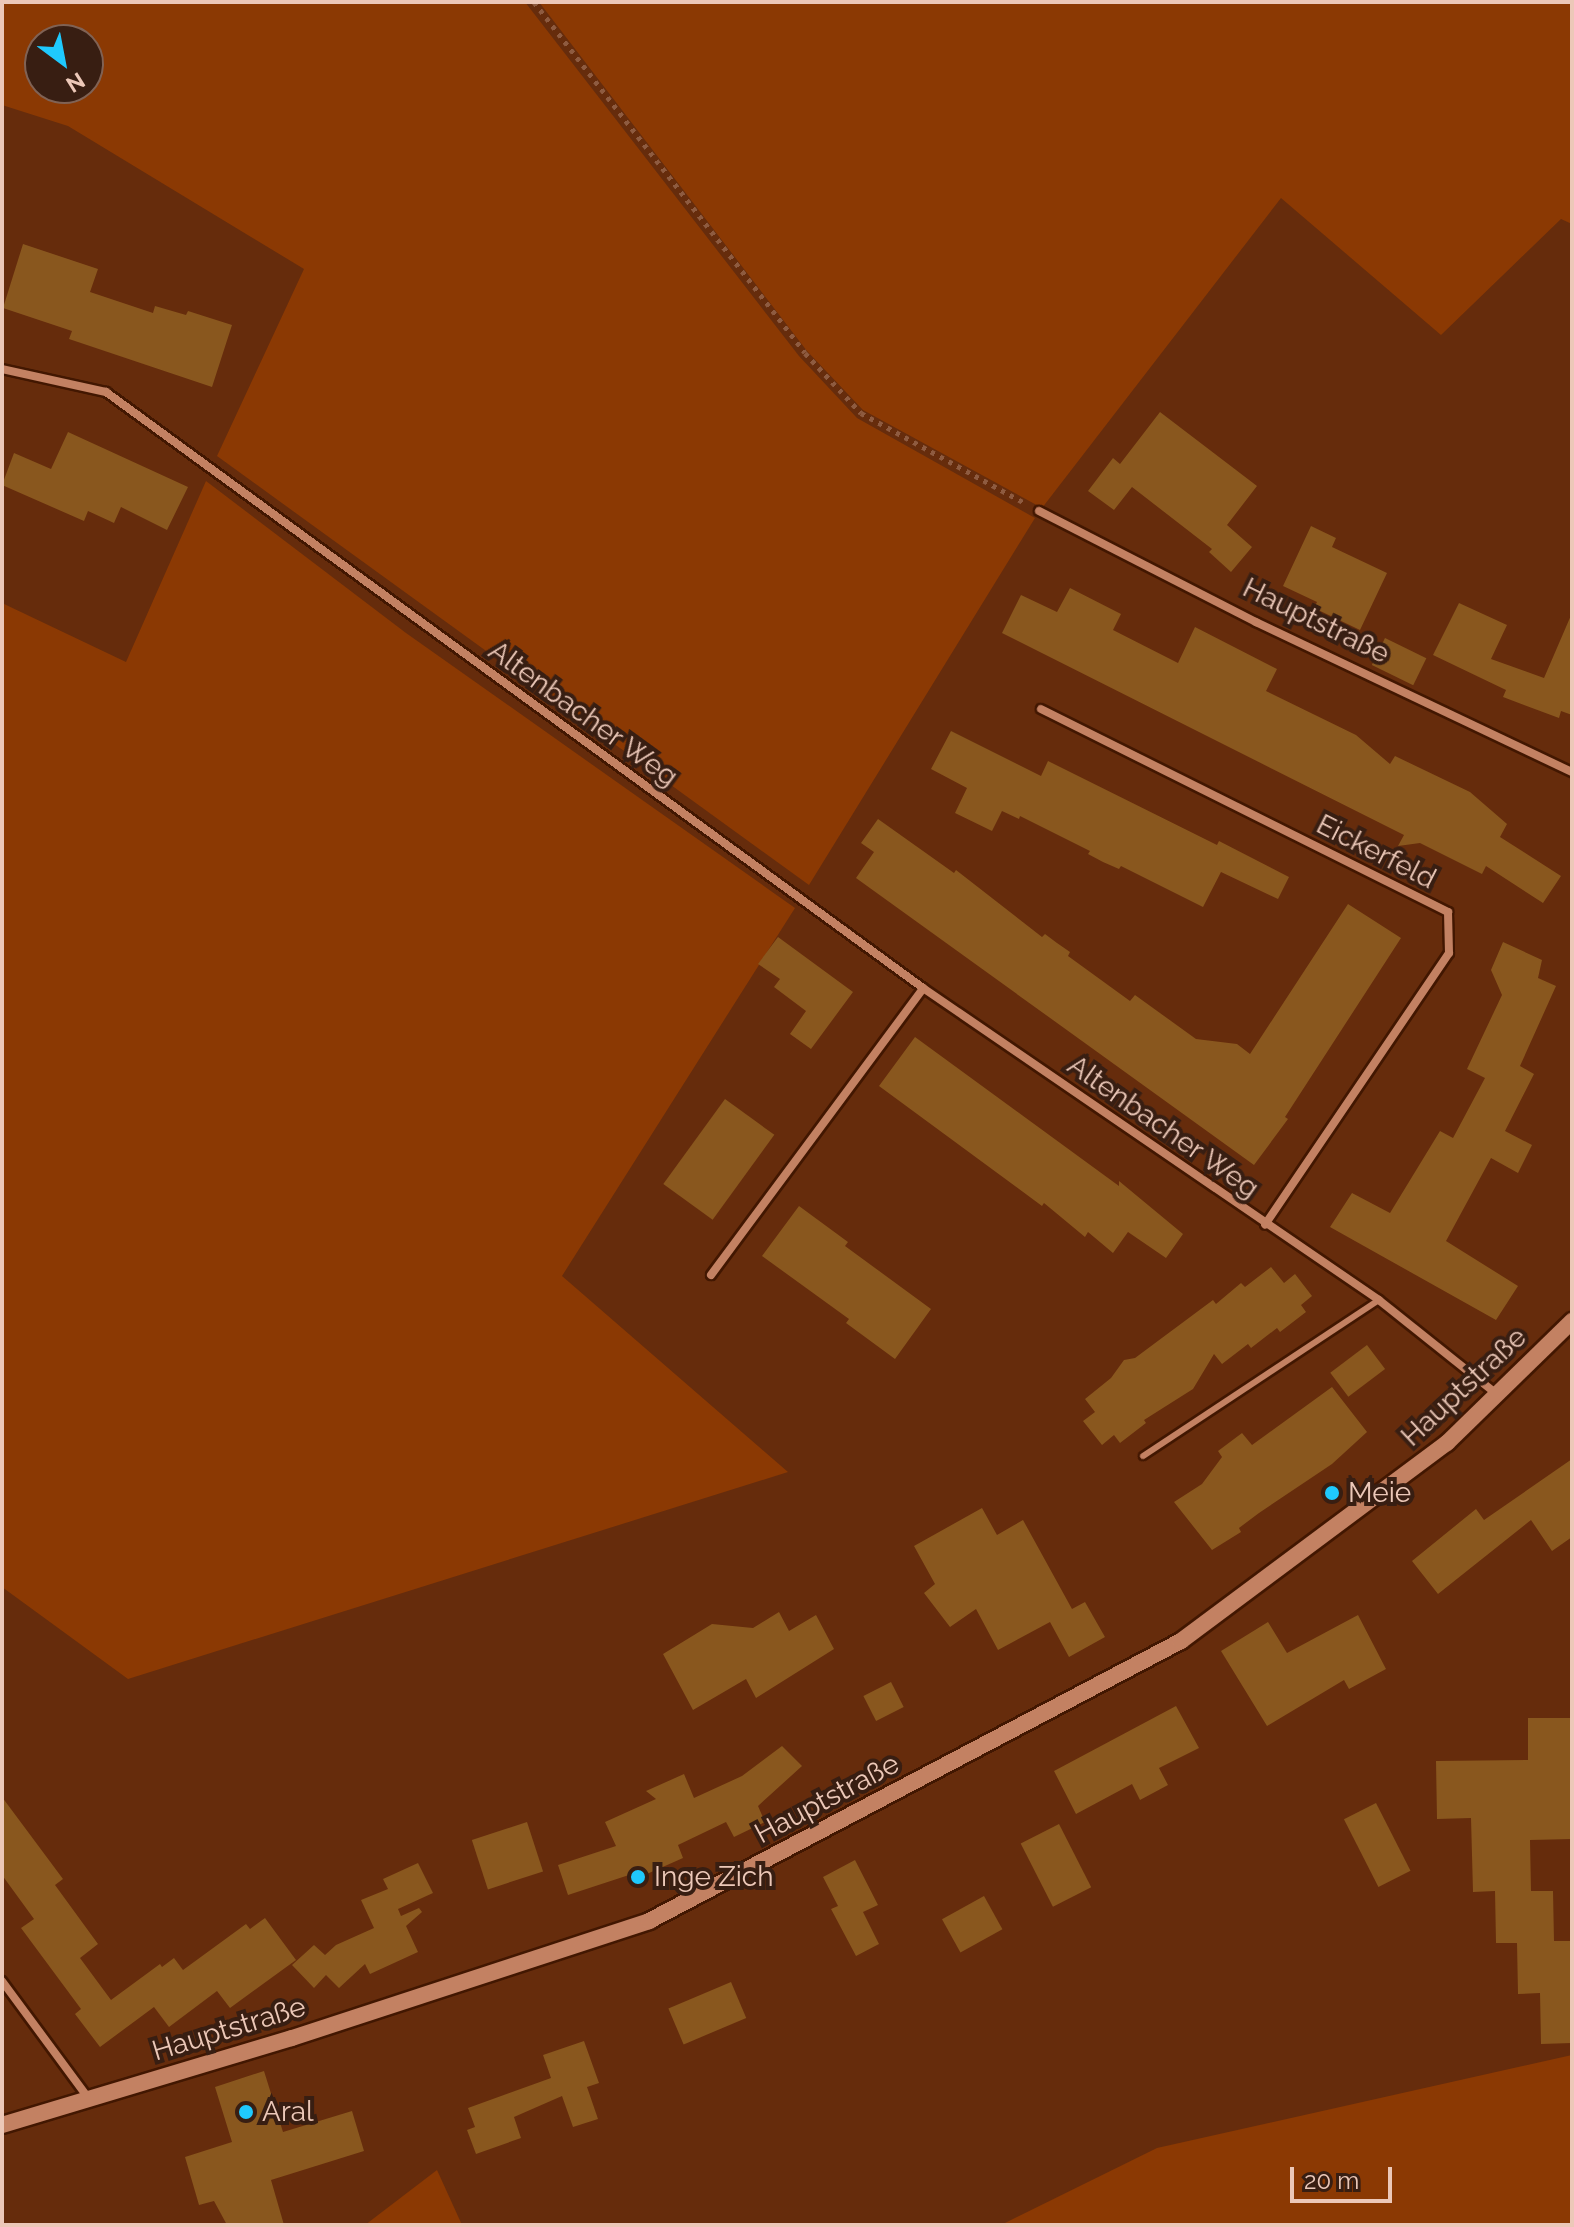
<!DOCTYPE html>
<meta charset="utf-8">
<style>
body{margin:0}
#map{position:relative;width:1574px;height:2227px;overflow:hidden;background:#662c0c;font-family:Raleway,sans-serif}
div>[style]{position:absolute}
.green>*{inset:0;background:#8b3903}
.building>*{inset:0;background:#89571e;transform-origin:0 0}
.path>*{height:5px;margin-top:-2.5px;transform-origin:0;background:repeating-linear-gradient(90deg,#8e5b40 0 4px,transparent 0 10px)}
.roads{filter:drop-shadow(2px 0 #421701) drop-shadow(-2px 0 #421701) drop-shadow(0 2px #421701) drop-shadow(0 -2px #421701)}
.service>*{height:6px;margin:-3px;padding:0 3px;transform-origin:3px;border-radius:3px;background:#c38162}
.minor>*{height:8px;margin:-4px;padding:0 4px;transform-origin:4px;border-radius:4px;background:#c38162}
.secondary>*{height:16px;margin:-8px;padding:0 8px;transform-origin:8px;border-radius:8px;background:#c38162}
.dots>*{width:22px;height:22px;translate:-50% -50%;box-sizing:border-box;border:4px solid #381e12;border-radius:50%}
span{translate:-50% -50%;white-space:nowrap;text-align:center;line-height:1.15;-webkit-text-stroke:8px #381e12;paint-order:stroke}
.street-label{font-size:28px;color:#ecc8b8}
.poi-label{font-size:28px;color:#ecc8b8}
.left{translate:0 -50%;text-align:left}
.frame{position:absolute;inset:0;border:4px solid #ecc8b8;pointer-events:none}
.north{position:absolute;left:24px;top:24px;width:80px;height:80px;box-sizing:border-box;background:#381e12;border:2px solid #806254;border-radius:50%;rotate:148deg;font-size:22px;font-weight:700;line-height:32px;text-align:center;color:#ecc8b8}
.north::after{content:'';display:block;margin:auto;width:28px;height:36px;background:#1fc9fd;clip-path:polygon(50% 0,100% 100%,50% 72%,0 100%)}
.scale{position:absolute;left:1290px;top:2167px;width:102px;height:36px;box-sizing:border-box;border:4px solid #ecc8b8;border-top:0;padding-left:10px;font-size:24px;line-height:28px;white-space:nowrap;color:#ecc8b8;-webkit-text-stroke:6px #381e12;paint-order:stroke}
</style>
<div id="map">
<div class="green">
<i style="clip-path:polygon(evenodd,2px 2px,525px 2px,799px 356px,857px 418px,1035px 518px,809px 885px,217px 456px,304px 269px,68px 126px,2px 105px,2px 2px,88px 40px,88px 88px,40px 88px,40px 40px,88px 40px)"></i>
<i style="clip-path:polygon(539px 2px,1572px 2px,1572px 224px,1561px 219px,1441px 335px,1281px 198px,1042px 508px,863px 410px,807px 351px)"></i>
<i style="clip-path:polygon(206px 481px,406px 633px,795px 908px,562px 1276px,788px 1472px,128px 1679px,2px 1587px,2px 603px,126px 662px)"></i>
<i style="clip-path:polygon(1572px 2055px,1572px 2225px,1001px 2225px,1157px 2148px)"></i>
<i style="clip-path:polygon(437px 2170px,462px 2225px,365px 2225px)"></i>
</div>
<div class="building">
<i style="clip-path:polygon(23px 244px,98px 269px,90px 292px,153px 313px,155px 306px,186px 315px,188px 311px,232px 325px,212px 387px,69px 339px,72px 331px,3px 308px)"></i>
<i style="clip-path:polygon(1160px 412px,1257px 486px,1227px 525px,1252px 547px,1231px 572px,1209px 552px,1212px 549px,1132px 487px,1114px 510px,1088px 491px,1113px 458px,1120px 464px)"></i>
<i style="clip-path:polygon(68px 432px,188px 487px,167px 530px,121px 507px,114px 523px,88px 511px,84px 521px,2px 485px,14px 453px,51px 469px)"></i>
<i style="clip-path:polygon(1311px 526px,1336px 538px,1332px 547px,1387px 573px,1360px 630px,1314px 608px,1317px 602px,1283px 586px)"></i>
<i style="clip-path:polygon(1070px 588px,1121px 614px,1113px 630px,1178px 663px,1195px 627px,1277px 669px,1266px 691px,1356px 735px,1390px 764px,1395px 756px,1470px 792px,1507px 824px,1500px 837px,1561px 876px,1543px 903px,1486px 866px,1482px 874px,1420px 843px,1398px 846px,1404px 835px,1002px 633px,1021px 595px,1057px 612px)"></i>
<i style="clip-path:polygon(1459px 603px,1507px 625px,1491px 659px,1544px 678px,1572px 613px,1572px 715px,1561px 711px,1559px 718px,1503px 697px,1506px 690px,1433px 655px)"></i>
<i style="left:1385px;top:638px;width:46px;height:30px;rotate:26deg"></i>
<i style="clip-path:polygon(951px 731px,1041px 776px,1048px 761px,1217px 845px,1219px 841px,1289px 877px,1278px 899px,1221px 872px,1203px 907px,1121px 866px,1119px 869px,1103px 862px,1088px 854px,1090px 851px,1020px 816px,1019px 819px,1002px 811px,992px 831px,955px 813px,967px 788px,931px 769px)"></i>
<i style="clip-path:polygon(878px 819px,954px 873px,956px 870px,1042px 937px,1045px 934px,1057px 943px,1070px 952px,1068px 956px,1130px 1001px,1135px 995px,1196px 1039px,1237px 1044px,1250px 1054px,1348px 904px,1401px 938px,1285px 1117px,1288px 1119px,1254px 1165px,856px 878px,874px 852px,861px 843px)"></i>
<i style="clip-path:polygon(778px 937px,853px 992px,811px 1049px,790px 1034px,806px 1011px,774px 987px,780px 979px,758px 964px)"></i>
<i style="clip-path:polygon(1503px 942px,1542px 960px,1538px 978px,1556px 986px,1520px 1066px,1534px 1074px,1505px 1131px,1532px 1145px,1518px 1173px,1491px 1158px,1446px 1241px,1518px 1286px,1496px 1320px,1330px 1227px,1352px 1193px,1390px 1213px,1440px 1131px,1453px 1138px,1485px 1078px,1467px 1069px,1502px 995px,1491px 970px)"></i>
<i style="clip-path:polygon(915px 1037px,1119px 1186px,1119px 1181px,1183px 1234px,1166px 1258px,1128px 1232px,1113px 1253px,1088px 1232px,1085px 1237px,1044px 1203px,1042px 1206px,879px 1086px)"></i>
<i style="left:725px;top:1099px;width:61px;height:105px;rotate:36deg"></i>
<i style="clip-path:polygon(799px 1206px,848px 1242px,845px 1246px,931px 1309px,895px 1359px,846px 1323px,849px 1319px,762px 1256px)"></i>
<i style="clip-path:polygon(1271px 1267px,1284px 1283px,1295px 1274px,1312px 1296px,1301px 1305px,1306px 1312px,1280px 1332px,1277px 1328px,1251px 1348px,1248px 1344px,1222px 1364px,1214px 1354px,1193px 1389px,1144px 1420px,1146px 1423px,1120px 1443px,1114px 1435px,1102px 1445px,1083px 1421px,1095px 1412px,1085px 1399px,1111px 1378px,1124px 1360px,1135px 1358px,1213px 1300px,1216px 1304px,1241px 1283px,1245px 1287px)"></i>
<i style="left:1367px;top:1345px;width:30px;height:46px;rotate:53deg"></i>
<i style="clip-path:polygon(1332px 1387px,1367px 1432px,1332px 1464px,1259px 1513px,1239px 1528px,1241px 1532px,1212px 1550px,1174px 1502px,1202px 1484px,1222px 1457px,1218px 1451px,1242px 1433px,1252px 1445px)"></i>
<i style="clip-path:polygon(1572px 1459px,1572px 1537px,1552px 1551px,1531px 1520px,1438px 1594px,1412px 1561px,1476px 1509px,1484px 1520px)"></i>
<i style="clip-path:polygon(982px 1508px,997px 1535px,1023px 1520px,1072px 1609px,1085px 1602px,1105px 1637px,1069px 1657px,1050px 1622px,998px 1650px,976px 1609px,950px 1627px,924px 1593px,935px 1584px,914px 1546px)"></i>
<i style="clip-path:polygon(779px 1612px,789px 1631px,816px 1615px,834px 1649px,756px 1698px,746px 1679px,693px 1710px,663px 1654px,712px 1624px,753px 1628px)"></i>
<i style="clip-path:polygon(1358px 1615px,1386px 1669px,1349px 1689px,1344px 1680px,1267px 1726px,1221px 1651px,1268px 1622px,1287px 1653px)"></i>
<i style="left:891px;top:1682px;width:28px;height:31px;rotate:63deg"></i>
<i style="clip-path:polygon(1176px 1706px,1199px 1748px,1159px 1768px,1168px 1785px,1140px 1800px,1132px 1784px,1076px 1814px,1054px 1771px)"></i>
<i style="clip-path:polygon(1528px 1718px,1572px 1718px,1572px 1839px,1530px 1840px,1531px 1891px,1553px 1891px,1554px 1941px,1572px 1941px,1572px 2043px,1541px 2044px,1540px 1993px,1518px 1994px,1517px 1943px,1496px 1943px,1495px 1891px,1473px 1892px,1471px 1818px,1437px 1819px,1436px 1761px,1528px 1760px)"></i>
<i style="clip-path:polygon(782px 1746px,802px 1766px,758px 1806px,765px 1822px,734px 1837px,726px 1822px,678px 1845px,683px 1858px,631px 1881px,629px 1875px,568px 1895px,558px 1865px,616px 1846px,605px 1822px,656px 1799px,646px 1791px,684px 1774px,694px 1798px,742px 1776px)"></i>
<i style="clip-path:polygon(2px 1797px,63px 1879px,55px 1885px,98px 1944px,80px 1958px,111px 2000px,160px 1964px,162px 1967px,174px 1958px,183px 1970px,246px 1924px,250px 1929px,265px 1918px,296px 1960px,230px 2008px,217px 1991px,169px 2027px,154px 2007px,100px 2047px,75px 2014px,81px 2009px,21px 1928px,34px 1919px,2px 1875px)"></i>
<i style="left:1376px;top:1803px;width:76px;height:36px;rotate:63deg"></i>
<i style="left:527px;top:1822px;width:52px;height:58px;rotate:72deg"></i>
<i style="left:1059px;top:1824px;width:71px;height:43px;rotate:63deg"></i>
<i style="clip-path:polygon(855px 1860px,878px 1905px,863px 1912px,879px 1944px,856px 1956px,831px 1909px,838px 1906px,823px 1877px)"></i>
<i style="clip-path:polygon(418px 1863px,433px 1893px,398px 1909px,401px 1916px,419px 1908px,422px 1912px,406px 1926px,418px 1952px,370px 1974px,365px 1964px,339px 1988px,326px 1975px,314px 1988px,292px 1965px,314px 1945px,325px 1955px,336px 1945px,374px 1928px,361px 1900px,388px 1889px,383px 1879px)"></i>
<i style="left:984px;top:1896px;width:38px;height:48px;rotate:61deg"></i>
<i style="left:731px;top:1982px;width:39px;height:68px;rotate:67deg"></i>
<i style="clip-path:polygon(584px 2041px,599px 2083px,587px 2087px,598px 2119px,573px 2127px,562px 2096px,514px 2117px,521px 2138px,476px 2154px,467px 2130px,475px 2127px,468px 2108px,551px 2078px,543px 2055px)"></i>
<i style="clip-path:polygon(264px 2071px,283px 2132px,352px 2111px,364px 2151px,271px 2180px,284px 2225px,227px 2225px,214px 2201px,199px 2205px,185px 2157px,232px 2142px,215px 2087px)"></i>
</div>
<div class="path">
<i style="left:534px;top:2px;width:443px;rotate:52.3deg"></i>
<i style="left:805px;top:353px;width:82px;rotate:47deg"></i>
<i style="left:861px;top:413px;width:185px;rotate:28.8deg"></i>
</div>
<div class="roads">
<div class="service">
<i style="left:1143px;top:1456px;width:283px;rotate:-33.5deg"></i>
</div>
<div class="minor">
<i style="left:2px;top:369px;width:107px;rotate:12.5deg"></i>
<i style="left:106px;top:392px;width:1011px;rotate:36.11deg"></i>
<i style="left:923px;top:988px;width:553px;rotate:34.38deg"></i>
<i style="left:1379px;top:1300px;width:152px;rotate:38.6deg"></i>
<i style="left:1039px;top:511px;width:244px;rotate:27.1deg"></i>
<i style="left:1256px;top:622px;width:350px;rotate:25.4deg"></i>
<i style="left:1041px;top:709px;width:455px;rotate:26.5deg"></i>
<i style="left:1448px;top:912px;width:41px;rotate:88.6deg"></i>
<i style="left:1449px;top:953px;width:328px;rotate:124.1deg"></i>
<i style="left:711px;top:1275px;width:357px;rotate:-53.5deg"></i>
<i style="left:2px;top:1981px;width:147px;rotate:53.6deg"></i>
</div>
<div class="secondary">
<i style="left:2px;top:2125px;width:303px;rotate:-16.7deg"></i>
<i style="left:292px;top:2038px;width:376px;rotate:-18.1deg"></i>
<i style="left:649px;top:1921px;width:601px;rotate:-27.76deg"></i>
<i style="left:1181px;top:1641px;width:332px;rotate:-36.7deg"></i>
<i style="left:1447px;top:1443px;width:175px;rotate:-44.3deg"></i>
</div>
</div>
<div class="dots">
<i style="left:1332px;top:1493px;background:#1fc9fd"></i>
<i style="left:638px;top:1877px;background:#1fc9fd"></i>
<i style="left:246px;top:2112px;background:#1fc9fd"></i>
</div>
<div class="street-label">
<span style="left:1316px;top:621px;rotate:26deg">Hauptstraße</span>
<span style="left:583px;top:714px;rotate:36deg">Altenbacher Weg</span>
<span style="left:1376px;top:852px;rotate:27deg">Eickerfeld</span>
<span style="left:1163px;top:1127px;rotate:35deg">Altenbacher Weg</span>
<span style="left:1464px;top:1387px;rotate:-43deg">Hauptstraße</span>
<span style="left:827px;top:1799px;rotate:-28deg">Hauptstraße</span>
<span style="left:229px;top:2029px;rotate:-17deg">Hauptstraße</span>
</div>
<div class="poi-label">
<span class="left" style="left:1348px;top:1493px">Meie</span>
<span class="left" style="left:654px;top:1877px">Inge Zich</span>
<span class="left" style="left:262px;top:2112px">Aral</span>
</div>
<div class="frame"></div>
<div class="north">N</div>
<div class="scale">20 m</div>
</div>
